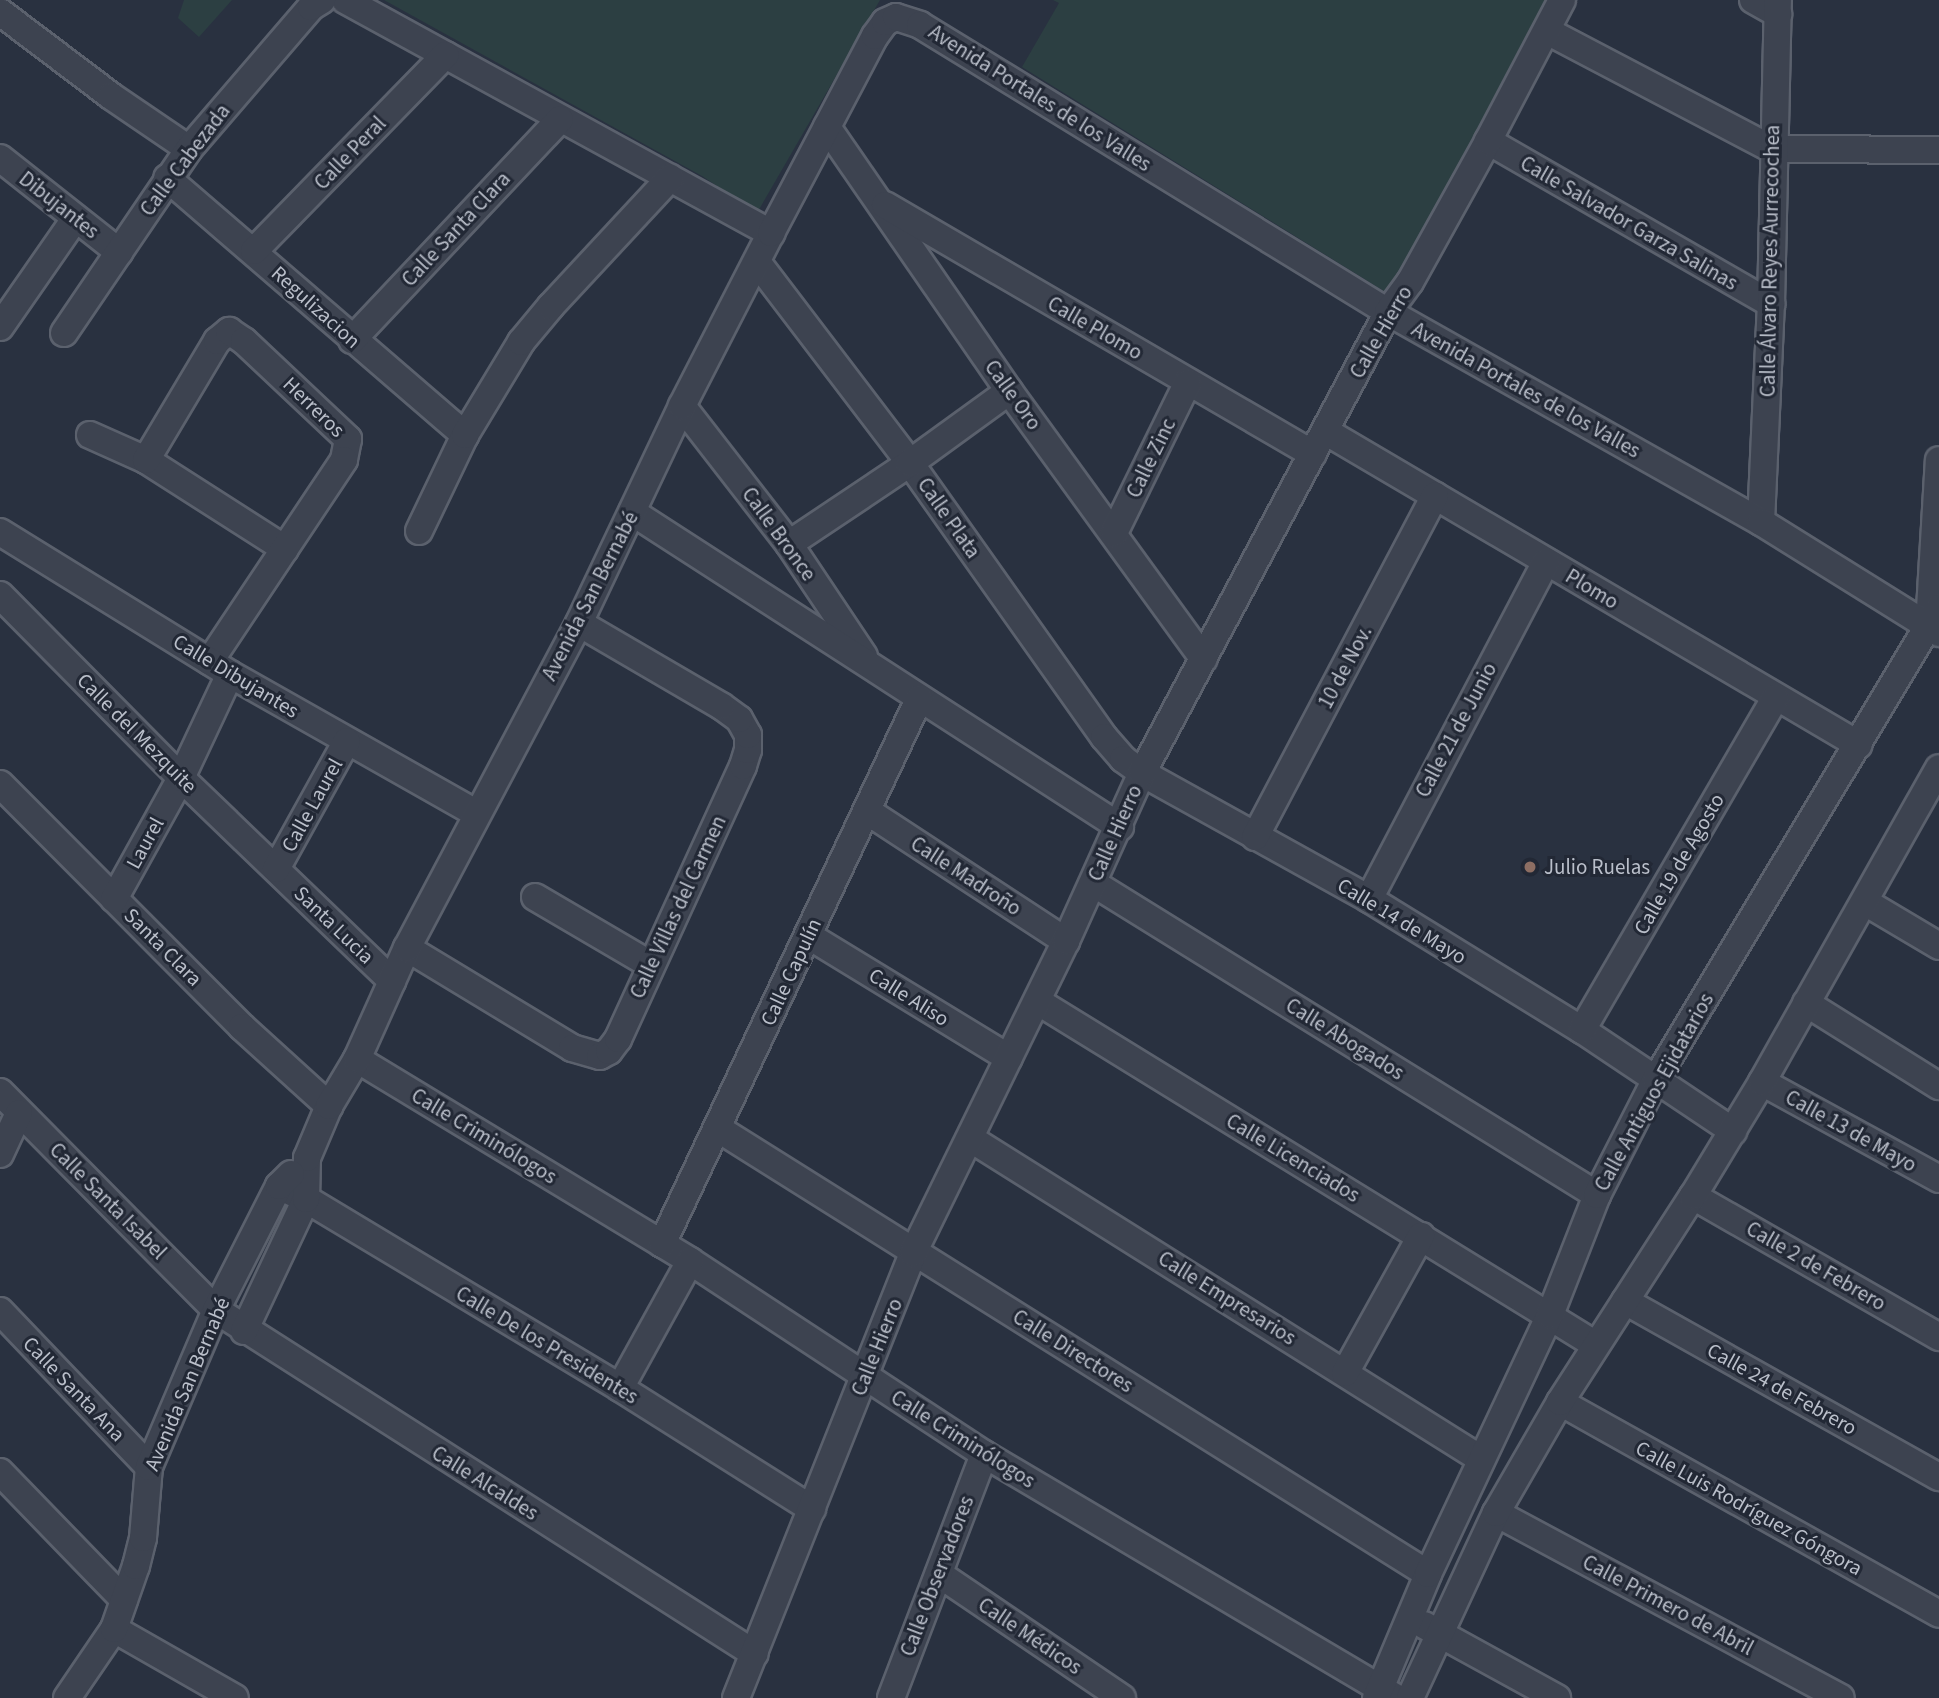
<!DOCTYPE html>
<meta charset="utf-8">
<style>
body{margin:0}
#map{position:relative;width:1939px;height:1698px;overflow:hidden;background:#293140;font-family:"Source Sans 3",sans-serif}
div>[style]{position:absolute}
.green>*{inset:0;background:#2c3f42}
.roads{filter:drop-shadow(2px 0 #5b616d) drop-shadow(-2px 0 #5b616d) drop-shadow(0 2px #5b616d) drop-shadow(0 -2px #5b616d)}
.minor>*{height:26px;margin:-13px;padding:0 13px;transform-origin:13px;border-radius:13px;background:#3d4350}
.dots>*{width:19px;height:19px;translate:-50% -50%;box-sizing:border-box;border:4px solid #222835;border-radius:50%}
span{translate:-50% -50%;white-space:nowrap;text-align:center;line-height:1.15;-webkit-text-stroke:6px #222835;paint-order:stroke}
.street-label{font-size:21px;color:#babfca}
.poi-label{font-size:21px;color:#babfca}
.left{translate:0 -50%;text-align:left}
</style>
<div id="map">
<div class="green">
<i style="clip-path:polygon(184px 0,232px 0,199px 37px,178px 18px)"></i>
<i style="clip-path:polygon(384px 0,880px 0,757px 213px,702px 176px)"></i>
<i style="clip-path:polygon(1053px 0,1553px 0,1427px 233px,1387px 293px,1022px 67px,1059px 3px)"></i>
</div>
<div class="roads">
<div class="minor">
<i style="left:345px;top:0;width:486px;rotate:28.7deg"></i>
<i style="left:1753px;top:0;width:29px;rotate:29deg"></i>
<i style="left:0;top:12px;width:139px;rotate:37.1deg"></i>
<i style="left:111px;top:96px;width:94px;rotate:34.2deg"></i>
<i style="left:1547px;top:31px;width:254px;rotate:27.7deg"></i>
<i style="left:1772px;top:149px;width:167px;rotate:0.3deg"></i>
<i style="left:827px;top:127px;width:321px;rotate:55.4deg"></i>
<i style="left:1009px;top:391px;width:331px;rotate:54deg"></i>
<i style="left:1488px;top:141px;width:327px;rotate:29.9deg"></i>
<i style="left:0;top:158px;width:152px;rotate:38.3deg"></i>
<i style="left:167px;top:178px;width:394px;rotate:40.8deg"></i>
<i style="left:885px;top:205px;width:495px;rotate:30.2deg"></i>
<i style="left:254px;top:251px;width:274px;rotate:-45.7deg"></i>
<i style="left:757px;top:262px;width:253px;rotate:52.7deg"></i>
<i style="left:910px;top:463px;width:336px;rotate:54.7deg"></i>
<i style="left:1104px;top:737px;width:29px;rotate:49deg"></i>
<i style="left:1123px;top:759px;width:24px;rotate:36deg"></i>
<i style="left:1142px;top:773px;width:260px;rotate:29deg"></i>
<i style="left:1369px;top:899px;width:250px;rotate:31.6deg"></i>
<i style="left:1582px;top:1030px;width:182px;rotate:33.8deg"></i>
<i style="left:0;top:327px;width:131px;rotate:-55.2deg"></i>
<i style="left:64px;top:333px;width:222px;rotate:-55.8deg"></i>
<i style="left:189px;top:149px;width:187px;rotate:-49.3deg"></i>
<i style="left:311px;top:7px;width:13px;rotate:-32deg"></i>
<i style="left:352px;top:340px;width:303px;rotate:-46.7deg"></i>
<i style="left:682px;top:406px;width:175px;rotate:52.2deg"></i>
<i style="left:789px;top:544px;width:135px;rotate:56.2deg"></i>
<i style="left:1325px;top:431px;width:619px;rotate:30.46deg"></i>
<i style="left:90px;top:435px;width:61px;rotate:24.1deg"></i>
<i style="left:146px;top:460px;width:165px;rotate:32.6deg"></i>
<i style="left:146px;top:460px;width:139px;rotate:-59.2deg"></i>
<i style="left:217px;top:341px;width:16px;rotate:-40deg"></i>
<i style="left:229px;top:331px;width:18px;rotate:34deg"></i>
<i style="left:244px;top:341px;width:143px;rotate:43.3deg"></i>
<i style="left:348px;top:439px;width:21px;rotate:101deg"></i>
<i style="left:344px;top:460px;width:242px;rotate:123.7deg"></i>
<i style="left:632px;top:512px;width:581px;rotate:32.84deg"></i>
<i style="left:1761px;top:522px;width:218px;rotate:-87.4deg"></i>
<i style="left:1771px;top:304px;width:304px;rotate:-88.7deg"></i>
<i style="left:419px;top:531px;width:106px;rotate:-64.4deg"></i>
<i style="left:465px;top:435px;width:109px;rotate:-58.9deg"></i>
<i style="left:521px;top:342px;width:47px;rotate:-50.2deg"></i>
<i style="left:551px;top:306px;width:175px;rotate:-47.1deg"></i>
<i style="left:0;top:532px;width:270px;rotate:31.7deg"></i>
<i style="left:230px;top:674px;width:283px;rotate:29.5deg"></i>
<i style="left:1114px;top:533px;width:168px;rotate:-63.9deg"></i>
<i style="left:789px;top:544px;width:146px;rotate:-33.8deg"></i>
<i style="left:910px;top:463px;width:122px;rotate:-36deg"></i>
<i style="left:0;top:595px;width:257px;rotate:45.3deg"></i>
<i style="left:181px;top:778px;width:293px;rotate:43.9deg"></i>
<i style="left:1929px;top:626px;width:166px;rotate:-86.6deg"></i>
<i style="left:0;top:784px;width:343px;rotate:45.1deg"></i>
<i style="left:242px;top:1027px;width:118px;rotate:42.2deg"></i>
<i style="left:867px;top:811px;width:238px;rotate:33.2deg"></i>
<i style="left:1255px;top:837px;width:386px;rotate:-62.2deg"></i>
<i style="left:276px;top:869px;width:146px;rotate:-61deg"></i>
<i style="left:1093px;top:883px;width:593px;rotate:31.76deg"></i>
<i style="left:535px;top:897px;width:134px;rotate:30.4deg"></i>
<i style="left:114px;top:899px;width:138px;rotate:-61deg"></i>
<i style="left:181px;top:778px;width:115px;rotate:-64.8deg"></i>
<i style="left:1369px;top:899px;width:381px;rotate:-62.3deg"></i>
<i style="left:1865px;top:902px;width:86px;rotate:30.7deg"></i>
<i style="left:809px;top:936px;width:234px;rotate:31.4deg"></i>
<i style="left:407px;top:948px;width:193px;rotate:31.2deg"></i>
<i style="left:572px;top:1048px;width:29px;rotate:16deg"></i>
<i style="left:600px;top:1056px;width:10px;rotate:-29deg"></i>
<i style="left:609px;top:1051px;width:15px;rotate:-53deg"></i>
<i style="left:618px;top:1039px;width:300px;rotate:-65.4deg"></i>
<i style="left:743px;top:766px;width:17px;rotate:-73deg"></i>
<i style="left:748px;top:750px;width:15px;rotate:-90deg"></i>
<i style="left:748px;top:735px;width:18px;rotate:-119deg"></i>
<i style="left:739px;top:719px;width:22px;rotate:-144deg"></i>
<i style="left:721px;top:706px;width:164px;rotate:-149.7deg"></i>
<i style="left:1037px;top:1001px;width:656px;rotate:31.61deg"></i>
<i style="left:1806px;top:1003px;width:157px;rotate:32deg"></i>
<i style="left:1582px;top:1030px;width:384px;rotate:-59.8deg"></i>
<i style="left:357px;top:1059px;width:389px;rotate:31.2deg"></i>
<i style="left:690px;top:1261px;width:352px;rotate:33.3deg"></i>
<i style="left:984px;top:1454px;width:480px;rotate:30.6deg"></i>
<i style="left:1762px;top:1082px;width:202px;rotate:28.7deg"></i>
<i style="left:0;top:1092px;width:307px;rotate:45.3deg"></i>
<i style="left:216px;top:1310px;width:639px;rotate:32.55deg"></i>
<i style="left:717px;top:1128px;width:839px;rotate:32.1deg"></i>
<i style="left:971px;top:1139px;width:602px;rotate:32.11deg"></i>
<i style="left:0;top:1154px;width:45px;rotate:-65.1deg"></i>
<i style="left:279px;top:1186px;width:30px;rotate:26deg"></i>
<i style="left:306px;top:1199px;width:366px;rotate:31deg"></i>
<i style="left:620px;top:1388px;width:227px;rotate:32.2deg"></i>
<i style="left:1693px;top:1196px;width:284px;rotate:29.8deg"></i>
<i style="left:662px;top:1244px;width:603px;rotate:-64.75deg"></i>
<i style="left:1625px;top:1301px;width:360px;rotate:29.3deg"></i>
<i style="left:0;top:1311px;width:216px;rotate:46.3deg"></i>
<i style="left:244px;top:1331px;width:146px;rotate:-64.8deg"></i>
<i style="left:306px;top:1199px;width:41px;rotate:-88.6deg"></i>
<i style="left:307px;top:1158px;width:56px;rotate:-67.1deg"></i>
<i style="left:329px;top:1106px;width:55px;rotate:-59.2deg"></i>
<i style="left:357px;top:1059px;width:122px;rotate:-65.8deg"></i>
<i style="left:407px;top:948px;width:368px;rotate:-62.1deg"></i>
<i style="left:579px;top:623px;width:240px;rotate:-64.6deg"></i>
<i style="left:682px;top:406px;width:195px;rotate:-62.8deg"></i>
<i style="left:771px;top:233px;width:223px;rotate:-62.2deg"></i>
<i style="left:875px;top:36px;width:17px;rotate:-54deg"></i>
<i style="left:885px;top:22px;width:12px;rotate:-24deg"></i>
<i style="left:896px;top:17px;width:25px;rotate:18deg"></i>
<i style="left:920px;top:25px;width:549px;rotate:31.52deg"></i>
<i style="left:1388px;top:312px;width:428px;rotate:29.4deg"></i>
<i style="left:1761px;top:522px;width:210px;rotate:31.9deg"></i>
<i style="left:1345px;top:1373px;width:157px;rotate:-61deg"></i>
<i style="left:620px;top:1388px;width:145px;rotate:-61.1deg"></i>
<i style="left:1560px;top:1402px;width:434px;rotate:29.2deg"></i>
<i style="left:0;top:1472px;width:178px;rotate:45.9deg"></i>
<i style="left:1496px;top:1513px;width:391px;rotate:28.2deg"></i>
<i style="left:939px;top:1574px;width:221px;rotate:34.1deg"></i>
<i style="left:1424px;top:1625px;width:152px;rotate:28.8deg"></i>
<i style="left:114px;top:1629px;width:139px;rotate:29.7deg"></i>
<i style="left:67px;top:1698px;width:83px;rotate:-55.7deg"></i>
<i style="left:114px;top:1629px;width:67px;rotate:-70.8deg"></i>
<i style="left:136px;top:1566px;width:29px;rotate:-76deg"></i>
<i style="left:143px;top:1538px;width:71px;rotate:-85.2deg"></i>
<i style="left:149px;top:1467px;width:171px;rotate:-66.9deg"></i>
<i style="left:216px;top:1310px;width:139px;rotate:-63.1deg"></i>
<i style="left:279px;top:1186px;width:17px;rotate:-45deg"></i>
<i style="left:736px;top:1698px;width:479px;rotate:-68.3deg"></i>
<i style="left:913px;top:1253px;width:347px;rotate:-63.9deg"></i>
<i style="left:1066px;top:941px;width:184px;rotate:-65.7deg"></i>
<i style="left:1142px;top:773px;width:523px;rotate:-61.91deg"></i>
<i style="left:1388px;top:312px;width:37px;rotate:-54deg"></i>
<i style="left:1410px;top:282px;width:161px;rotate:-61deg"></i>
<i style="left:1488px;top:141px;width:159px;rotate:-62.3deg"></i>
<i style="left:891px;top:1698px;width:261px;rotate:-69.1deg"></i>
<i style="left:1376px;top:1698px;width:134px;rotate:-67.2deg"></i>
<i style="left:1428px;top:1574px;width:286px;rotate:-64.8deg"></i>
<i style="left:1550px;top:1315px;width:129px;rotate:-68.6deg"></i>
<i style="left:1597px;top:1195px;width:130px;rotate:-63deg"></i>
<i style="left:1656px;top:1079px;width:549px;rotate:-59deg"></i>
<i style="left:1410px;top:1698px;width:204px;rotate:-65.1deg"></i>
<i style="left:1496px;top:1513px;width:128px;rotate:-60deg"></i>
<i style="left:1560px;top:1402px;width:245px;rotate:-57.2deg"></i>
<i style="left:1693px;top:1196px;width:133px;rotate:-58.8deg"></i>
<i style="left:1762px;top:1082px;width:360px;rotate:-60.6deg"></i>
</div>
</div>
<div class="dots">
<i style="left:1530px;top:867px;background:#8d6e63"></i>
</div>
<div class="street-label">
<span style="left:1040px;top:98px;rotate:32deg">Avenida Portales de los Valles</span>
<span style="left:350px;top:153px;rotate:-46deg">Calle Peral</span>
<span style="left:185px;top:160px;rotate:-53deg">Calle Cabezada</span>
<span style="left:59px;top:205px;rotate:38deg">Dibujantes</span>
<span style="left:1629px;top:223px;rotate:30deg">Calle Salvador Garza Salinas</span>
<span style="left:456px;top:229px;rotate:-47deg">Calle Santa Clara</span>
<span style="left:1770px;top:261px;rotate:-89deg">Calle Álvaro Reyes Aurrecochea</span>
<span style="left:316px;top:307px;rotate:42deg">Regulizacion</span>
<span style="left:1095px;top:328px;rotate:30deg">Calle Plomo</span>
<span style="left:1381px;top:332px;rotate:-60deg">Calle Hierro</span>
<span style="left:1526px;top:390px;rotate:29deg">Avenida Portales de los Valles</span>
<span style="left:1013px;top:395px;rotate:54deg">Calle Oro</span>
<span style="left:314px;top:407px;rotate:44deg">Herreros</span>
<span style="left:1151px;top:458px;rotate:-64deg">Calle Zinc</span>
<span style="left:949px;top:518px;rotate:55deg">Calle Plata</span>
<span style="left:779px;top:534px;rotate:54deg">Calle Bronce</span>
<span style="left:1592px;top:589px;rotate:31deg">Plomo</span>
<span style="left:590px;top:596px;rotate:-63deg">Avenida San Bernabé</span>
<span style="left:1345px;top:667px;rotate:-62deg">10 de Nov.</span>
<span style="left:236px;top:676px;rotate:31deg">Calle Dibujantes</span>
<span style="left:1456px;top:730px;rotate:-62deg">Calle 21 de Junio</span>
<span style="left:137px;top:733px;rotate:45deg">Calle del Mezquite</span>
<span style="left:312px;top:805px;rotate:-61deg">Calle Laurel</span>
<span style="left:1115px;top:833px;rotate:-66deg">Calle Hierro</span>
<span style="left:145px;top:843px;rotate:-61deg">Laurel</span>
<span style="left:1679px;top:864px;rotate:-60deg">Calle 19 de Agosto</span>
<span style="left:966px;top:876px;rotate:33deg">Calle Madroño</span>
<span style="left:678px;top:907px;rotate:-65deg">Calle Villas del Carmen</span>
<span style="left:1402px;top:921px;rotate:31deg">Calle 14 de Mayo</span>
<span style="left:334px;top:925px;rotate:44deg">Santa Lucia</span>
<span style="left:163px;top:947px;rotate:45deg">Santa Clara</span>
<span style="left:791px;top:972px;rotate:-65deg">Calle Capulín</span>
<span style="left:909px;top:997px;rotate:32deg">Calle Aliso</span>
<span style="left:1345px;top:1039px;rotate:32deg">Calle Abogados</span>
<span style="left:1654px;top:1092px;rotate:-61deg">Calle Antiguos Ejidatarios</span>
<span style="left:1851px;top:1131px;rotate:29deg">Calle 13 de Mayo</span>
<span style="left:484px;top:1136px;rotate:31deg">Calle Criminólogos</span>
<span style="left:1293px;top:1158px;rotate:31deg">Calle Licenciados</span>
<span style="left:108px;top:1201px;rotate:45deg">Calle Santa Isabel</span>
<span style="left:1816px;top:1266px;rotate:30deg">Calle 2 de Febrero</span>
<span style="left:1227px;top:1298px;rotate:32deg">Calle Empresarios</span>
<span style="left:547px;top:1345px;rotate:31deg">Calle De los Presidentes</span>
<span style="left:877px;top:1347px;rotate:-68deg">Calle Hierro</span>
<span style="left:1073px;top:1351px;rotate:32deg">Calle Directores</span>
<span style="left:187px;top:1384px;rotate:-67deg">Avenida San Bernabé</span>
<span style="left:74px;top:1389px;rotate:46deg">Calle Santa Ana</span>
<span style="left:1782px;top:1389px;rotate:29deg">Calle 24 de Febrero</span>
<span style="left:963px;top:1439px;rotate:32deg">Calle Criminólogos</span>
<span style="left:485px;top:1483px;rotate:32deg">Calle Alcaldes</span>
<span style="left:1749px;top:1508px;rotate:29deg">Calle Luis Rodríguez Góngora</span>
<span style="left:937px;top:1576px;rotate:-69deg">Calle Observadores</span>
<span style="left:1668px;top:1605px;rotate:28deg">Calle Primero de Abril</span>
<span style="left:1030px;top:1636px;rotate:34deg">Calle Médicos</span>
</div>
<div class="poi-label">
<span class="left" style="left:1544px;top:867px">Julio Ruelas</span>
</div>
</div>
